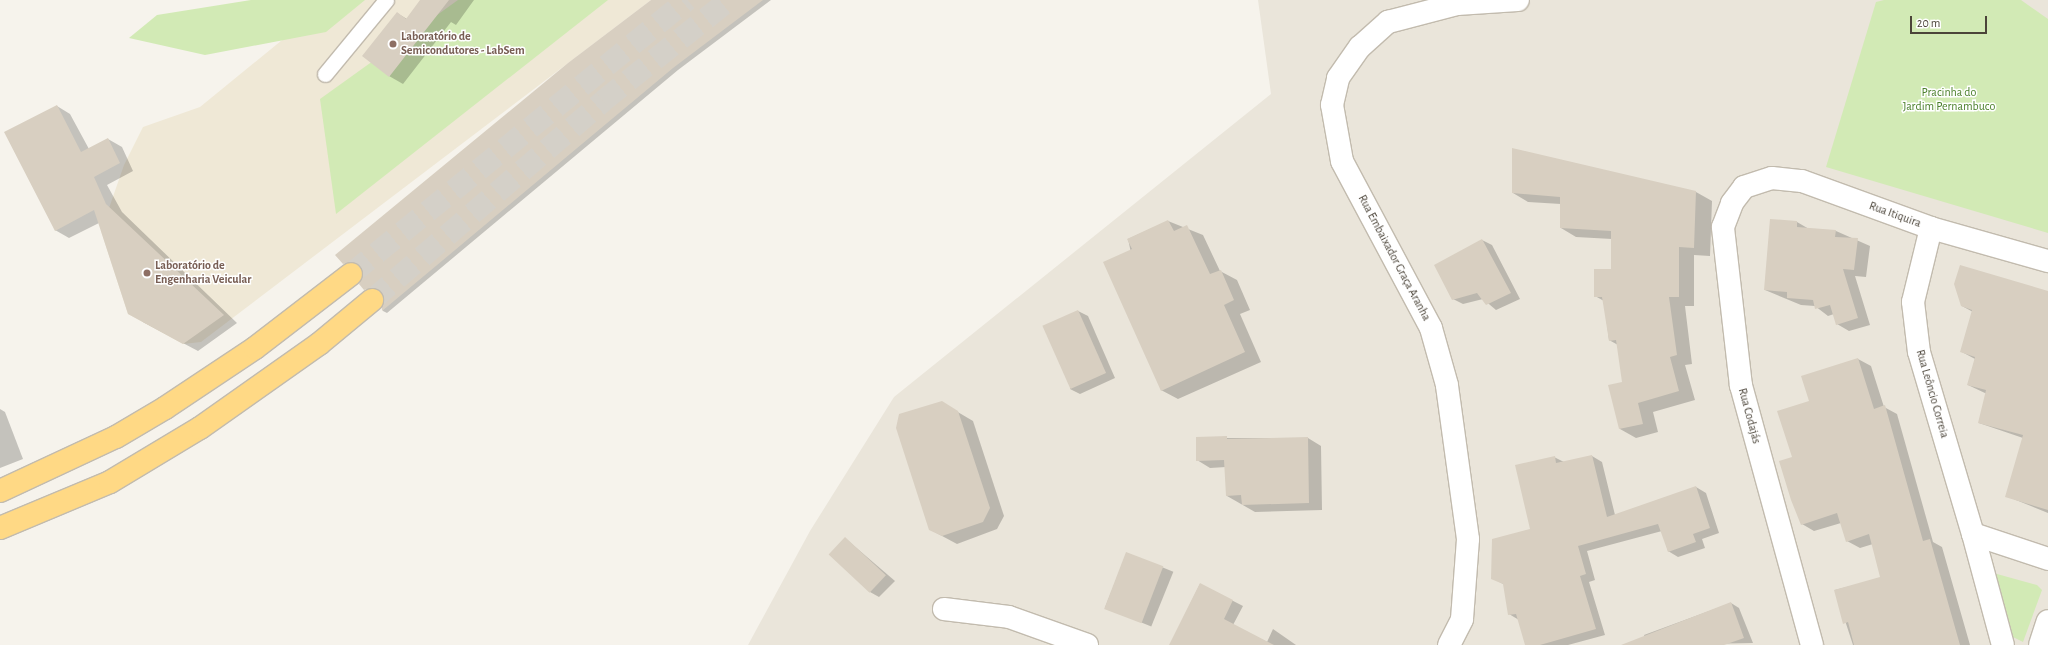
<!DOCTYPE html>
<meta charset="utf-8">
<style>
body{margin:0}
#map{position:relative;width:2048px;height:645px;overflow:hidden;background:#f6f3ec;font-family:"Alegreya Sans",sans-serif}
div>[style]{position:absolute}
.residential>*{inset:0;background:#eae5da}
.education>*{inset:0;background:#efe8d6}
.green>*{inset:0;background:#d2eab5}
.shadow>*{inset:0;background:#0003;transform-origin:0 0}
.building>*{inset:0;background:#d8cfc1;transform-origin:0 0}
.trunk-tunnel>*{height:22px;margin-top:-11px;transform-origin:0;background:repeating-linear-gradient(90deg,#d4d0c8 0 22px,transparent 0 33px)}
.roads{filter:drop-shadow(1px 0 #c2bbae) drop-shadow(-1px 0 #c2bbae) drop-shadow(0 1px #c2bbae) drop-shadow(0 -1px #c2bbae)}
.service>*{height:15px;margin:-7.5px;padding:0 7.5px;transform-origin:7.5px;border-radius:7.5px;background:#fff}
.minor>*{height:22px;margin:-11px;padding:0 11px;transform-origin:11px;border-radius:11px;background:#fff}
.trunk>*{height:22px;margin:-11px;padding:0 11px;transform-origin:11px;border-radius:11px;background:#ffd985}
.dots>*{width:11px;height:11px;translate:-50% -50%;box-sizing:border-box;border:2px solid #fff;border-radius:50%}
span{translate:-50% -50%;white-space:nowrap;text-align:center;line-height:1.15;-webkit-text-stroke:3px #fff;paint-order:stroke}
.education-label{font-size:12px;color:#785e54;font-weight:700}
.left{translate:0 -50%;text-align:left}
.park-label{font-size:12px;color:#4a7f2a}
.street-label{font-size:12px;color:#4b4439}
.scale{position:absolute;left:1910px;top:16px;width:77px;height:18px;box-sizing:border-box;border:2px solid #4b4439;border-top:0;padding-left:5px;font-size:12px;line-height:14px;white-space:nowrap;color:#4b4439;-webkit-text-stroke:3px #fff;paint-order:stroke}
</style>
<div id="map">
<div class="residential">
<i style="clip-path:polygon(1258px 0,2048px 0,2048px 645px,748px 645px,810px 531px,894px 397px,1271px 94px)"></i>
</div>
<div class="education">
<i style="clip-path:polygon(331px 0,651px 0,201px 342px,183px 344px,128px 314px,101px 231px,124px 165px,143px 127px,200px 107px)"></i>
</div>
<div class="green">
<i style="clip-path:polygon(251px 0,365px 0,326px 32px,205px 55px,129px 38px,157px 15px)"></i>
<i style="clip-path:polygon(458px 0,608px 0,336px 214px,320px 99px)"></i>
<i style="clip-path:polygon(1884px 0,2021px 0,2048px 19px,2048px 233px,1826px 167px,1876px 2px)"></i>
<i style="clip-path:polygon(1997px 574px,2037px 585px,2042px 590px,2023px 642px,2013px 637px,1996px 588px,1993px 576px)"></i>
</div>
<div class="shadow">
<i style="clip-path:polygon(421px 0,474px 0,456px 25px,451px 22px,403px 84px,389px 76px,397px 13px,407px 19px)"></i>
<i style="clip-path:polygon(653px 0,771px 0,678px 70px,387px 313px,383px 311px,382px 292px,365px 289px,362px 266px,344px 264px)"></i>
<i style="clip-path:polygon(57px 106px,70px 114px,89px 149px,108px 139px,122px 147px,133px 171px,107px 185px,122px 212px,237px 323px,198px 351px,143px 322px,99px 223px,69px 238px,55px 230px)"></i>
<i style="clip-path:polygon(1513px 149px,1696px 192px,1712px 201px,1710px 256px,1694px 255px,1694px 306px,1685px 306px,1692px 364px,1685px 365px,1695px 400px,1653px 412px,1658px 432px,1636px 438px,1620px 429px,1623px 382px,1618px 345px,1609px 340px,1604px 301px,1595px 296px,1612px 270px,1612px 239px,1576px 237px,1561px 228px,1561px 204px,1528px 202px,1513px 193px)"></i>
<i style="clip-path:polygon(1168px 221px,1203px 235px,1220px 271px,1237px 280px,1250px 310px,1240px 314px,1261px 362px,1178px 399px,1161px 390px,1128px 239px)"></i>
<i style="clip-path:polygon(1797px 222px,1809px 229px,1836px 231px,1870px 246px,1866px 277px,1855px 276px,1870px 325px,1849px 331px,1837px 324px,1834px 314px,1828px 316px,1815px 306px,1801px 305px,1765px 290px)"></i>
<i style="clip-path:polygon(1482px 240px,1492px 245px,1520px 299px,1496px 310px,1483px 299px,1463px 304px,1453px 299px)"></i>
<i style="clip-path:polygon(2048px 294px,2048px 513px,2006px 496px,2023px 438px,1979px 423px,1987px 394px,1968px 385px,1975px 359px,1962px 352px,1973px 312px,1962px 306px)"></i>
<i style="clip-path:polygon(1078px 311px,1088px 316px,1115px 378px,1080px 394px,1070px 389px)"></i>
<i style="clip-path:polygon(1858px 359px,1871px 366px,1884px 407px,1897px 414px,1933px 542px,1942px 547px,1970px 645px,1853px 645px,1835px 590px,1882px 578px,1873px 544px,1860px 548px,1847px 541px,1841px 523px,1814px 531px,1802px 524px,1793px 458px,1810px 401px)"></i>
<i style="clip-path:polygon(0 409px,5px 412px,23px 459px,0 468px)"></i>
<i style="clip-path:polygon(956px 411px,973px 421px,1004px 516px,997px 529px,957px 544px,929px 529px)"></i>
<i style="clip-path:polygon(1197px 438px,1308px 438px,1321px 446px,1322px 510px,1255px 512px,1227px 496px,1226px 467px,1210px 468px,1197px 460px)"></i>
<i style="clip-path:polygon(1592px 456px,1602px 462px,1615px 515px,1696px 487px,1706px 493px,1719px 533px,1702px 539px,1705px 548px,1678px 557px,1668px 551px,1662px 531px,1587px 551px,1595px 580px,1589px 582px,1605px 635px,1568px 645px,1528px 645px,1519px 620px,1509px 614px,1505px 585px,1492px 578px,1531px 530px,1554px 457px,1564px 462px)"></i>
<i style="clip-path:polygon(846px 539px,895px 581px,879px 597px,870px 592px)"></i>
<i style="left:1127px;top:553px;width:50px;height:59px;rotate:22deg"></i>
<i style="clip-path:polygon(1200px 584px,1243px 606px,1233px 625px,1267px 642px,1273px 629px,1296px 645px,1170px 645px)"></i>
<i style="clip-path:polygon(1731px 603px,1739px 608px,1753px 643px,1648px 645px,1644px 635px)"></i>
</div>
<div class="building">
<i style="clip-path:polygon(420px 0,449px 0,389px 77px,362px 56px,397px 12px,406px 19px)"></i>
<i style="clip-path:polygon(651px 0,763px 0,673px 68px,382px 311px,381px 292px,370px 288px,364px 290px,359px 284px,363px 273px,361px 266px,350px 262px,343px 264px,335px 255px,568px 63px)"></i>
<i style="clip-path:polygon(57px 105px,81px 152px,108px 138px,120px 163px,94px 177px,106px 204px,224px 315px,183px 344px,128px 314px,94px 210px,55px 231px,4px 132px)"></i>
<i style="clip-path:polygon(1512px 148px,1696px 191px,1694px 248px,1679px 247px,1679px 297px,1669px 297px,1677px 355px,1670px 357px,1679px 391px,1638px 403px,1643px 424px,1619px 429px,1608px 385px,1622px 382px,1616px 340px,1609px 341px,1602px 297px,1594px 297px,1594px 269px,1611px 269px,1611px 231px,1560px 228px,1560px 197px,1512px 193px)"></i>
<i style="clip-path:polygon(1770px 219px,1797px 221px,1797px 227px,1836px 230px,1835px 237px,1858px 238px,1854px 270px,1843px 269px,1858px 318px,1836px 325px,1830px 305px,1815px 309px,1813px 300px,1787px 298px,1787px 292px,1764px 290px)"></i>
<i style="clip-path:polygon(1168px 220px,1174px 231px,1187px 225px,1210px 274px,1221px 270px,1234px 300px,1224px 305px,1245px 352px,1161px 391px,1103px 262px,1132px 249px,1127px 239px)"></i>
<i style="clip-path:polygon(1482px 239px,1511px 293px,1486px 305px,1477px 293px,1452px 300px,1434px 265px)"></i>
<i style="clip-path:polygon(1960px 265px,2048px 291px,2048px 510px,2005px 497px,2023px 435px,1978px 423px,1986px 390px,1967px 385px,1975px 357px,1960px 352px,1972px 310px,1961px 306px,1954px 284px)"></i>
<i style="left:1078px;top:310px;width:69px;height:39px;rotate:66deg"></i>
<i style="clip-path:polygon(1858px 358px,1874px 409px,1885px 405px,1923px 541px,1930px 539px,1960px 645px,1854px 645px,1848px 622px,1843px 624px,1834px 590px,1880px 577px,1869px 534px,1846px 542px,1837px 513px,1801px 525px,1791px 500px,1779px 461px,1792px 457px,1777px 411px,1809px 401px,1801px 376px)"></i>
<i style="clip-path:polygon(942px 401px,958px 411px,990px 508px,983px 522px,942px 536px,929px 530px,896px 428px,899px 414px)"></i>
<i style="clip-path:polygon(1227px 436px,1227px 439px,1308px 437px,1309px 503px,1242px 505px,1241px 495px,1226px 496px,1224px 460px,1196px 461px,1196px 437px)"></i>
<i style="clip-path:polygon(1592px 455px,1607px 517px,1696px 486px,1710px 528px,1693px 534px,1696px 542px,1668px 552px,1658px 524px,1578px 546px,1586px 574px,1580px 576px,1596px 629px,1540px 645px,1525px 645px,1516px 614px,1508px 615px,1503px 584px,1491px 579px,1492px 539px,1530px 529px,1515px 465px,1555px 456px,1556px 463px)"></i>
<i style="left:845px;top:537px;width:56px;height:24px;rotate:43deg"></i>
<i style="left:1126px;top:552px;width:40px;height:61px;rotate:21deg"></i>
<i style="clip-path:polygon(1200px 583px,1233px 600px,1224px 619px,1274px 645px,1169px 645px)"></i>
<i style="clip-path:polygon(1731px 602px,1744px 638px,1724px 645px,1621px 645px)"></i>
</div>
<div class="trunk-tunnel">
<i style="left:351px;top:274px;width:434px;rotate:-39.2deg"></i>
<i style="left:372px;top:300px;width:305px;rotate:-40.7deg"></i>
<i style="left:603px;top:101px;width:161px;rotate:-38.7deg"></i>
</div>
<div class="roads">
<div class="service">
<i style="left:325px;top:74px;width:96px;rotate:-50.5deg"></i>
</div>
<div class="minor">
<i style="left:1931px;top:228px;width:76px;rotate:103.7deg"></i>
<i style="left:1913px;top:302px;width:50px;rotate:83.2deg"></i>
<i style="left:1919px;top:352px;width:190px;rotate:73.5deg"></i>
<i style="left:1973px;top:534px;width:79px;rotate:18.4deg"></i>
<i style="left:1973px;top:534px;width:115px;rotate:74.9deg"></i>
<i style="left:944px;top:609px;width:65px;rotate:7deg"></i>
<i style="left:1009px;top:617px;width:83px;rotate:19.7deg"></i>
<i style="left:1449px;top:645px;width:29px;rotate:-63deg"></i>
<i style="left:1462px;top:619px;width:80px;rotate:-85.7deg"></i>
<i style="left:1468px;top:539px;width:155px;rotate:-97.8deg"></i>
<i style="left:1447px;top:385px;width:59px;rotate:-105.7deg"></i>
<i style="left:1431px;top:328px;width:189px;rotate:-118.1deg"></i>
<i style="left:1342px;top:161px;width:57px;rotate:-100.1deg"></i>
<i style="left:1332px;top:105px;width:28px;rotate:-77deg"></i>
<i style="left:1338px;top:78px;width:38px;rotate:-55deg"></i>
<i style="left:1360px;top:47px;width:38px;rotate:-42deg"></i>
<i style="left:1388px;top:22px;width:71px;rotate:-14.6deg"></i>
<i style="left:1457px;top:4px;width:61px;rotate:-3.8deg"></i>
<i style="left:1812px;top:645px;width:269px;rotate:-105.3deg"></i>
<i style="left:1741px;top:386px;width:160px;rotate:-96.5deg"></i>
<i style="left:1723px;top:227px;width:26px;rotate:-69deg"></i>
<i style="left:1732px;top:203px;width:20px;rotate:-53deg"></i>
<i style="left:1744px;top:187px;width:29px;rotate:-18deg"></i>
<i style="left:1772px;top:178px;width:30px;rotate:6deg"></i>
<i style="left:1802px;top:181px;width:137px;rotate:20deg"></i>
<i style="left:1931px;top:228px;width:122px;rotate:15.8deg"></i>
<i style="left:2040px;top:645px;width:25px;rotate:-72deg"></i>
</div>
<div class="trunk">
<i style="left:0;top:491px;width:128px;rotate:-25deg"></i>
<i style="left:116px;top:437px;width:57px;rotate:-30.6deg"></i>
<i style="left:165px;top:408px;width:108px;rotate:-33.7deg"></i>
<i style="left:255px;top:348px;width:121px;rotate:-37.6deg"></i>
<i style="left:0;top:528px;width:119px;rotate:-22.7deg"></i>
<i style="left:110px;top:482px;width:105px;rotate:-31deg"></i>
<i style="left:200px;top:428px;width:146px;rotate:-35.2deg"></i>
<i style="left:319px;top:344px;width:69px;rotate:-39.7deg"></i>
</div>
</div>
<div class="dots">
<i style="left:393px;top:44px;background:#8d6e63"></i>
<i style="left:147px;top:273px;background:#8d6e63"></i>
</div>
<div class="education-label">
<span class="left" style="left:401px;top:44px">Laboratório de<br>Semicondutores - LabSem</span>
<span class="left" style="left:155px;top:273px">Laboratório de<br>Engenharia Veicular</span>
</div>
<div class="park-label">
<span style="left:1949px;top:100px">Pracinha do<br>Jardim Pernambuco</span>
</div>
<div class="street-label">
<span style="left:1895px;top:215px;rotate:20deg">Rua Itiquira</span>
<span style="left:1394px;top:258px;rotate:62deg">Rua Embaixador Graça Aranha</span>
<span style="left:1932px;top:394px;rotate:74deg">Rua Leôncio Correia</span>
<span style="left:1749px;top:416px;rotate:75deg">Rua Codajás</span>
</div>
<div class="scale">20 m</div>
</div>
